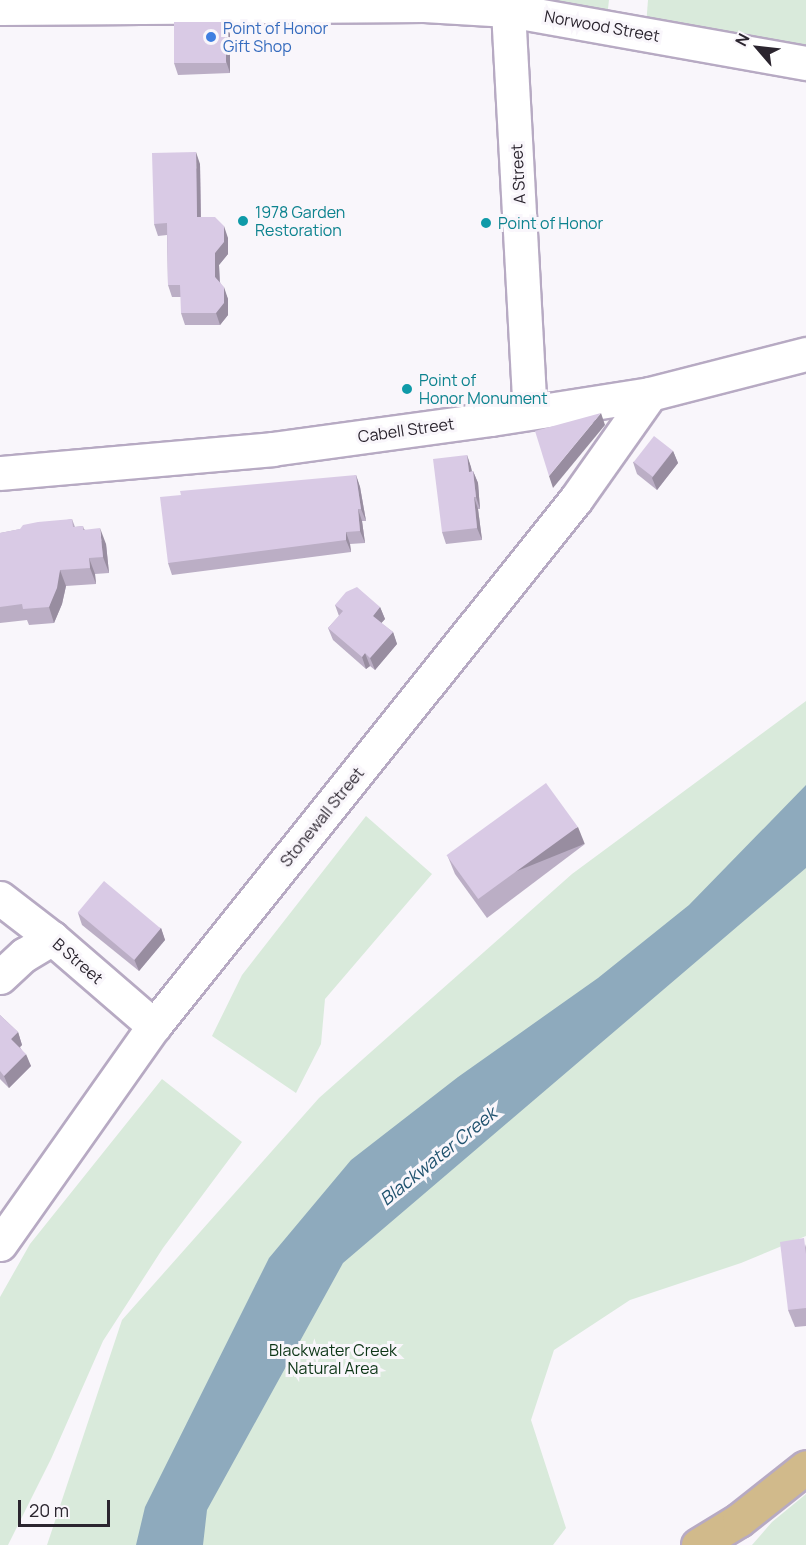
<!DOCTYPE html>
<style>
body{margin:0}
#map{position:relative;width:806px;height:1545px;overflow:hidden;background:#f9f6fb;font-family:Manrope,sans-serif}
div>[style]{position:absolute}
.green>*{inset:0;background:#d9eadb}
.water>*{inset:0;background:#8eaabd}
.roads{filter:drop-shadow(2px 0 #b7aac3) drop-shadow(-2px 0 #b7aac3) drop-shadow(0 2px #b7aac3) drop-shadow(0 -2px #b7aac3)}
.minor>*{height:33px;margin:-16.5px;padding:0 16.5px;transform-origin:16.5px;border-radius:16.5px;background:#fff}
.major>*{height:33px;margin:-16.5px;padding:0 16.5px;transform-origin:16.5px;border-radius:16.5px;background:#d1ba8b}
.wall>*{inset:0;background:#bbaec5}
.shaded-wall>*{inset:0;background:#988da0;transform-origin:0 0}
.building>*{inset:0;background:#d9cae5;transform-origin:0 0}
.dots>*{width:16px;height:16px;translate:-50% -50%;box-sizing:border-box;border:3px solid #f9f6fb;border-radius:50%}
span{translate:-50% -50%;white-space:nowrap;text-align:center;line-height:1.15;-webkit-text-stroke:6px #f9f6fb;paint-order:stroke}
.street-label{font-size:16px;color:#2b252f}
.shop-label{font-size:16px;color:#366cbe}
.left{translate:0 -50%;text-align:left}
.culture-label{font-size:16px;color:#0d838f}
.park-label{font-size:16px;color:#0d3617}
.water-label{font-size:18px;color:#21536f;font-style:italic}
.north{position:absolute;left:728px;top:18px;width:60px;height:60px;-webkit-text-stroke:4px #f9f6fb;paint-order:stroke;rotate:298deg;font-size:16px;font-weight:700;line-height:24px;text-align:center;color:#2b252f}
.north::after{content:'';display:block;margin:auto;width:21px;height:27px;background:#2b252f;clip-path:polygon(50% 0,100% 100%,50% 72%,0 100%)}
.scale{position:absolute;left:18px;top:1500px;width:92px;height:27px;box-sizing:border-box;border:3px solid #2b252f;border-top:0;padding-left:8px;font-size:18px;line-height:21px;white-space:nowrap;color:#2b252f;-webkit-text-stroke:4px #f9f6fb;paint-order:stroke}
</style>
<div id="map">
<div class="green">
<i style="clip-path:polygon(475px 0,609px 0,607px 17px)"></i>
<i style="clip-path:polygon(648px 0,806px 0,806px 58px,646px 26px)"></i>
<i style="clip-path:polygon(806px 701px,806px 1236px,741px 1263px,630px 1300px,554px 1350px,531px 1420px,566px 1528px,553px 1545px,47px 1545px,122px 1320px,319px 1098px,572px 874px)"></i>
<i style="clip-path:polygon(366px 816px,432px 874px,325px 999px,321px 1044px,296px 1093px,212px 1036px,242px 975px)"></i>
<i style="clip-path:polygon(162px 1079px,242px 1142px,163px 1248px,103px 1341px,51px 1459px,8px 1545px,0 1545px,0 1297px,30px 1244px)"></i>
<i style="clip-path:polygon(806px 1494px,806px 1545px,752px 1545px,772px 1522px)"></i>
</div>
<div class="water">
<i style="clip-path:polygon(806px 785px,806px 868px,343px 1263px,207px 1510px,203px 1545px,136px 1545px,145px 1507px,269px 1258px,351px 1160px,458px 1077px,598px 978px,689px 905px)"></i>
</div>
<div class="roads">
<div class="minor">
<i style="left:0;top:8px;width:424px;rotate:-0.4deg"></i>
<i style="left:424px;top:5px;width:84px;rotate:3.4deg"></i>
<i style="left:508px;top:10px;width:303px;rotate:10.1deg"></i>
<i style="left:508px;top:10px;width:402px;rotate:86.9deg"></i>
<i style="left:0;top:473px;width:273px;rotate:-5deg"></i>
<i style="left:272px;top:449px;width:221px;rotate:-7.8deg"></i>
<i style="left:491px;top:419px;width:161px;rotate:-8.9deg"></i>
<i style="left:650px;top:394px;width:161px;rotate:-14.4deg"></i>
<i style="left:0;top:898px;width:66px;rotate:37.6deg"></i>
<i style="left:52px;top:938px;width:135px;rotate:40.8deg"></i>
<i style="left:0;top:977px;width:33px;rotate:-43deg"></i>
<i style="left:24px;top:955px;width:33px;rotate:-31deg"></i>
<i style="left:0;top:1244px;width:267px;rotate:-54.8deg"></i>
<i style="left:154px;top:1026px;width:675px;rotate:-51.31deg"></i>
<i style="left:576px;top:499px;width:128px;rotate:-54.8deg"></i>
</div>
<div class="major">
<i style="left:698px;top:1545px;width:48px;rotate:-31.4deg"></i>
<i style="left:739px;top:1520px;width:85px;rotate:-38.3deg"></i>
</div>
</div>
<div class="wall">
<i style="clip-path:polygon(230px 34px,230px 73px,178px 75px,174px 63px)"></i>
<i style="clip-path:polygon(200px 164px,201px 217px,228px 238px,228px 254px,219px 265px,220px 282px,228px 299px,228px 315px,220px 325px,185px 325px,181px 313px,181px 297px,172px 297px,168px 285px,167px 235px,158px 236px,154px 224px)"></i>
<i style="clip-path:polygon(673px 451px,678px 463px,657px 490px,637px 474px,633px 462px)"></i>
<i style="clip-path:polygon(467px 455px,472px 471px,473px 471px,478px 483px,480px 509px,478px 509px,482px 540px,446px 544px,442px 532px)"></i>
<i style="clip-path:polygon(356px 475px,360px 487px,366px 521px,362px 521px,365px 543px,350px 544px,351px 552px,172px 575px,168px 563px)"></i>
<i style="clip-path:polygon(72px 519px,75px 527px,83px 526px,84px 529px,106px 544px,109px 573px,95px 574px,96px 584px,66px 586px,62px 604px,54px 623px,29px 625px,27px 620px,0 623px,0 533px)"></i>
<i style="clip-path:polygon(335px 605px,380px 607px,385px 619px,381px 623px,393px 632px,397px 644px,375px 670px,370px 666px,366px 669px,333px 640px,328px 628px,339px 616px)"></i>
<i style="clip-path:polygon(585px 844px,487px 918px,455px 874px,448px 857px)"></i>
<i style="clip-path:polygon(78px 913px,161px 928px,165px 940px,139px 971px,82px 925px)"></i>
<i style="clip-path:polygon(0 1015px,18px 1032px,22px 1045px,20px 1047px,31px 1066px,9px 1088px,0 1079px)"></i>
<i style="clip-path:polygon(806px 1244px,806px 1326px,795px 1327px,788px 1310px)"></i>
</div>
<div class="shaded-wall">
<i style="clip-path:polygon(226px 22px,230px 34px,230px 73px,226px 61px)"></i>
<i style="clip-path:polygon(196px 152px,200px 164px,201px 230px,197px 217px)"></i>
<i style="clip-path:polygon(224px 226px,228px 238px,228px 254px,219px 265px,220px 289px,215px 277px,215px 253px)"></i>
<i style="clip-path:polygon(224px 287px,228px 299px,228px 315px,220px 325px,216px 313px)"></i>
<i style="clip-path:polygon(601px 413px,605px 425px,553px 488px,549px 476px)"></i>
<i style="clip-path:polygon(673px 451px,678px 463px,657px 490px,652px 478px)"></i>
<i style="clip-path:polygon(467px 455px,471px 467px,474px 484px,469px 472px)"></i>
<i style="clip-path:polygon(473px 471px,478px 483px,480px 509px,476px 497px)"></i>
<i style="clip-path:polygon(356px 475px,360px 487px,366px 521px,361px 509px)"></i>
<i style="clip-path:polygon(474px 497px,478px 509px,482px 540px,477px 528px)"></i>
<i style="clip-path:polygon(358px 509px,362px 521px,365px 543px,360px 531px)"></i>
<i style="clip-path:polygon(100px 528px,106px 544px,109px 573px,103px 557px)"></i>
<i style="clip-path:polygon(346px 532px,350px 544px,351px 552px,346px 540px)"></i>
<i style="clip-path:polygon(89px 558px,95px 574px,96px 584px,90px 568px)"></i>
<i style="clip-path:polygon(60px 570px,66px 586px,62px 604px,54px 623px,49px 607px)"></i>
<i style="clip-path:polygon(380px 607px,385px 619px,377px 628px,373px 616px)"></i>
<i style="clip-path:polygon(393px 632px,397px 644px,375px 670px,370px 658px)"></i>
<i style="clip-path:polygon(365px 653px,370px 666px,366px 669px,362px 657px)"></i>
<i style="left:578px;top:827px;width:18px;height:121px;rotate:68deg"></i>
<i style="clip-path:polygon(161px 928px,165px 940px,139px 971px,134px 959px)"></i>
<i style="clip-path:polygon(18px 1032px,22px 1045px,16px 1051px,11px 1039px)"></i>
<i style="clip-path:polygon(26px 1054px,31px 1066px,9px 1088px,4px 1076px)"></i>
</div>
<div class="building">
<i style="left:174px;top:22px;width:52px;height:41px"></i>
<i style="clip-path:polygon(196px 152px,197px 217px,215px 217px,224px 226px,224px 242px,215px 253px,215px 277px,224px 287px,224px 303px,216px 313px,181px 313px,180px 285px,168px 285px,167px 223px,154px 224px,152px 153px)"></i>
<i style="clip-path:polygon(601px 413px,549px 476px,535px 431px)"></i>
<i style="left:654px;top:436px;width:24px;height:33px;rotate:38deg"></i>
<i style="clip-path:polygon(467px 455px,469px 472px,473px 471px,476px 497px,474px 497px,477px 528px,442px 532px,433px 459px)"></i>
<i style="clip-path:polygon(356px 475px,361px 509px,358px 509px,360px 531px,346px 532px,346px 540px,168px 563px,160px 497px,181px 495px,180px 491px)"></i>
<i style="clip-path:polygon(72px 519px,73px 527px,83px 526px,83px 530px,100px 528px,103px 557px,89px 558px,90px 568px,60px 570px,57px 588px,49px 607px,23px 609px,22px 604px,0 607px,0 533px,20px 529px,23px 525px,38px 522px)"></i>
<i style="clip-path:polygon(357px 587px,380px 607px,373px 616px,393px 632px,370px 658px,365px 653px,362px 657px,328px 628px,343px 611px,335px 605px,346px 592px)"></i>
<i style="left:546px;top:783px;width:54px;height:123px;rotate:54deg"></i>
<i style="left:104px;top:881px;width:74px;height:41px;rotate:40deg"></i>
<i style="clip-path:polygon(0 1015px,18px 1032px,11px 1039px,26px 1054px,4px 1076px,0 1071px)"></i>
<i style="clip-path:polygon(804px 1238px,806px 1254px,806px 1308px,788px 1310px,780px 1242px)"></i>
</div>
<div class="dots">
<i style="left:211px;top:37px;background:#3f7fe0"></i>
<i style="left:243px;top:221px;background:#0f9aa8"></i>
<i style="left:486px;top:223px;background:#0f9aa8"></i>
<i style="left:407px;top:389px;background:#0f9aa8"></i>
</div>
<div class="street-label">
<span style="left:602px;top:26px;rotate:10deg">Norwood Street</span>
<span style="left:518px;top:174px;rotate:-93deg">A Street</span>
<span style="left:406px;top:430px;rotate:-8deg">Cabell Street</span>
<span style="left:322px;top:817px;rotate:-51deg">Stonewall Street</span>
<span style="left:78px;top:961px;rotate:41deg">B Street</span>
</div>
<div class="shop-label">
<span class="left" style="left:223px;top:37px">Point of Honor<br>Gift Shop</span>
</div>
<div class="culture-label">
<span class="left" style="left:255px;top:221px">1978 Garden<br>Restoration</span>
<span class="left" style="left:498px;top:223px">Point of Honor</span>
<span class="left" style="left:419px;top:389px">Point of<br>Honor Monument</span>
</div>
<div class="park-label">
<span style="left:333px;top:1359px">Blackwater Creek<br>Natural Area</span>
</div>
<div class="water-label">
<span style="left:438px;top:1156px;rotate:-39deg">Blackwater Creek</span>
</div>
<div class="north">N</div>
<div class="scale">20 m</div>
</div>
